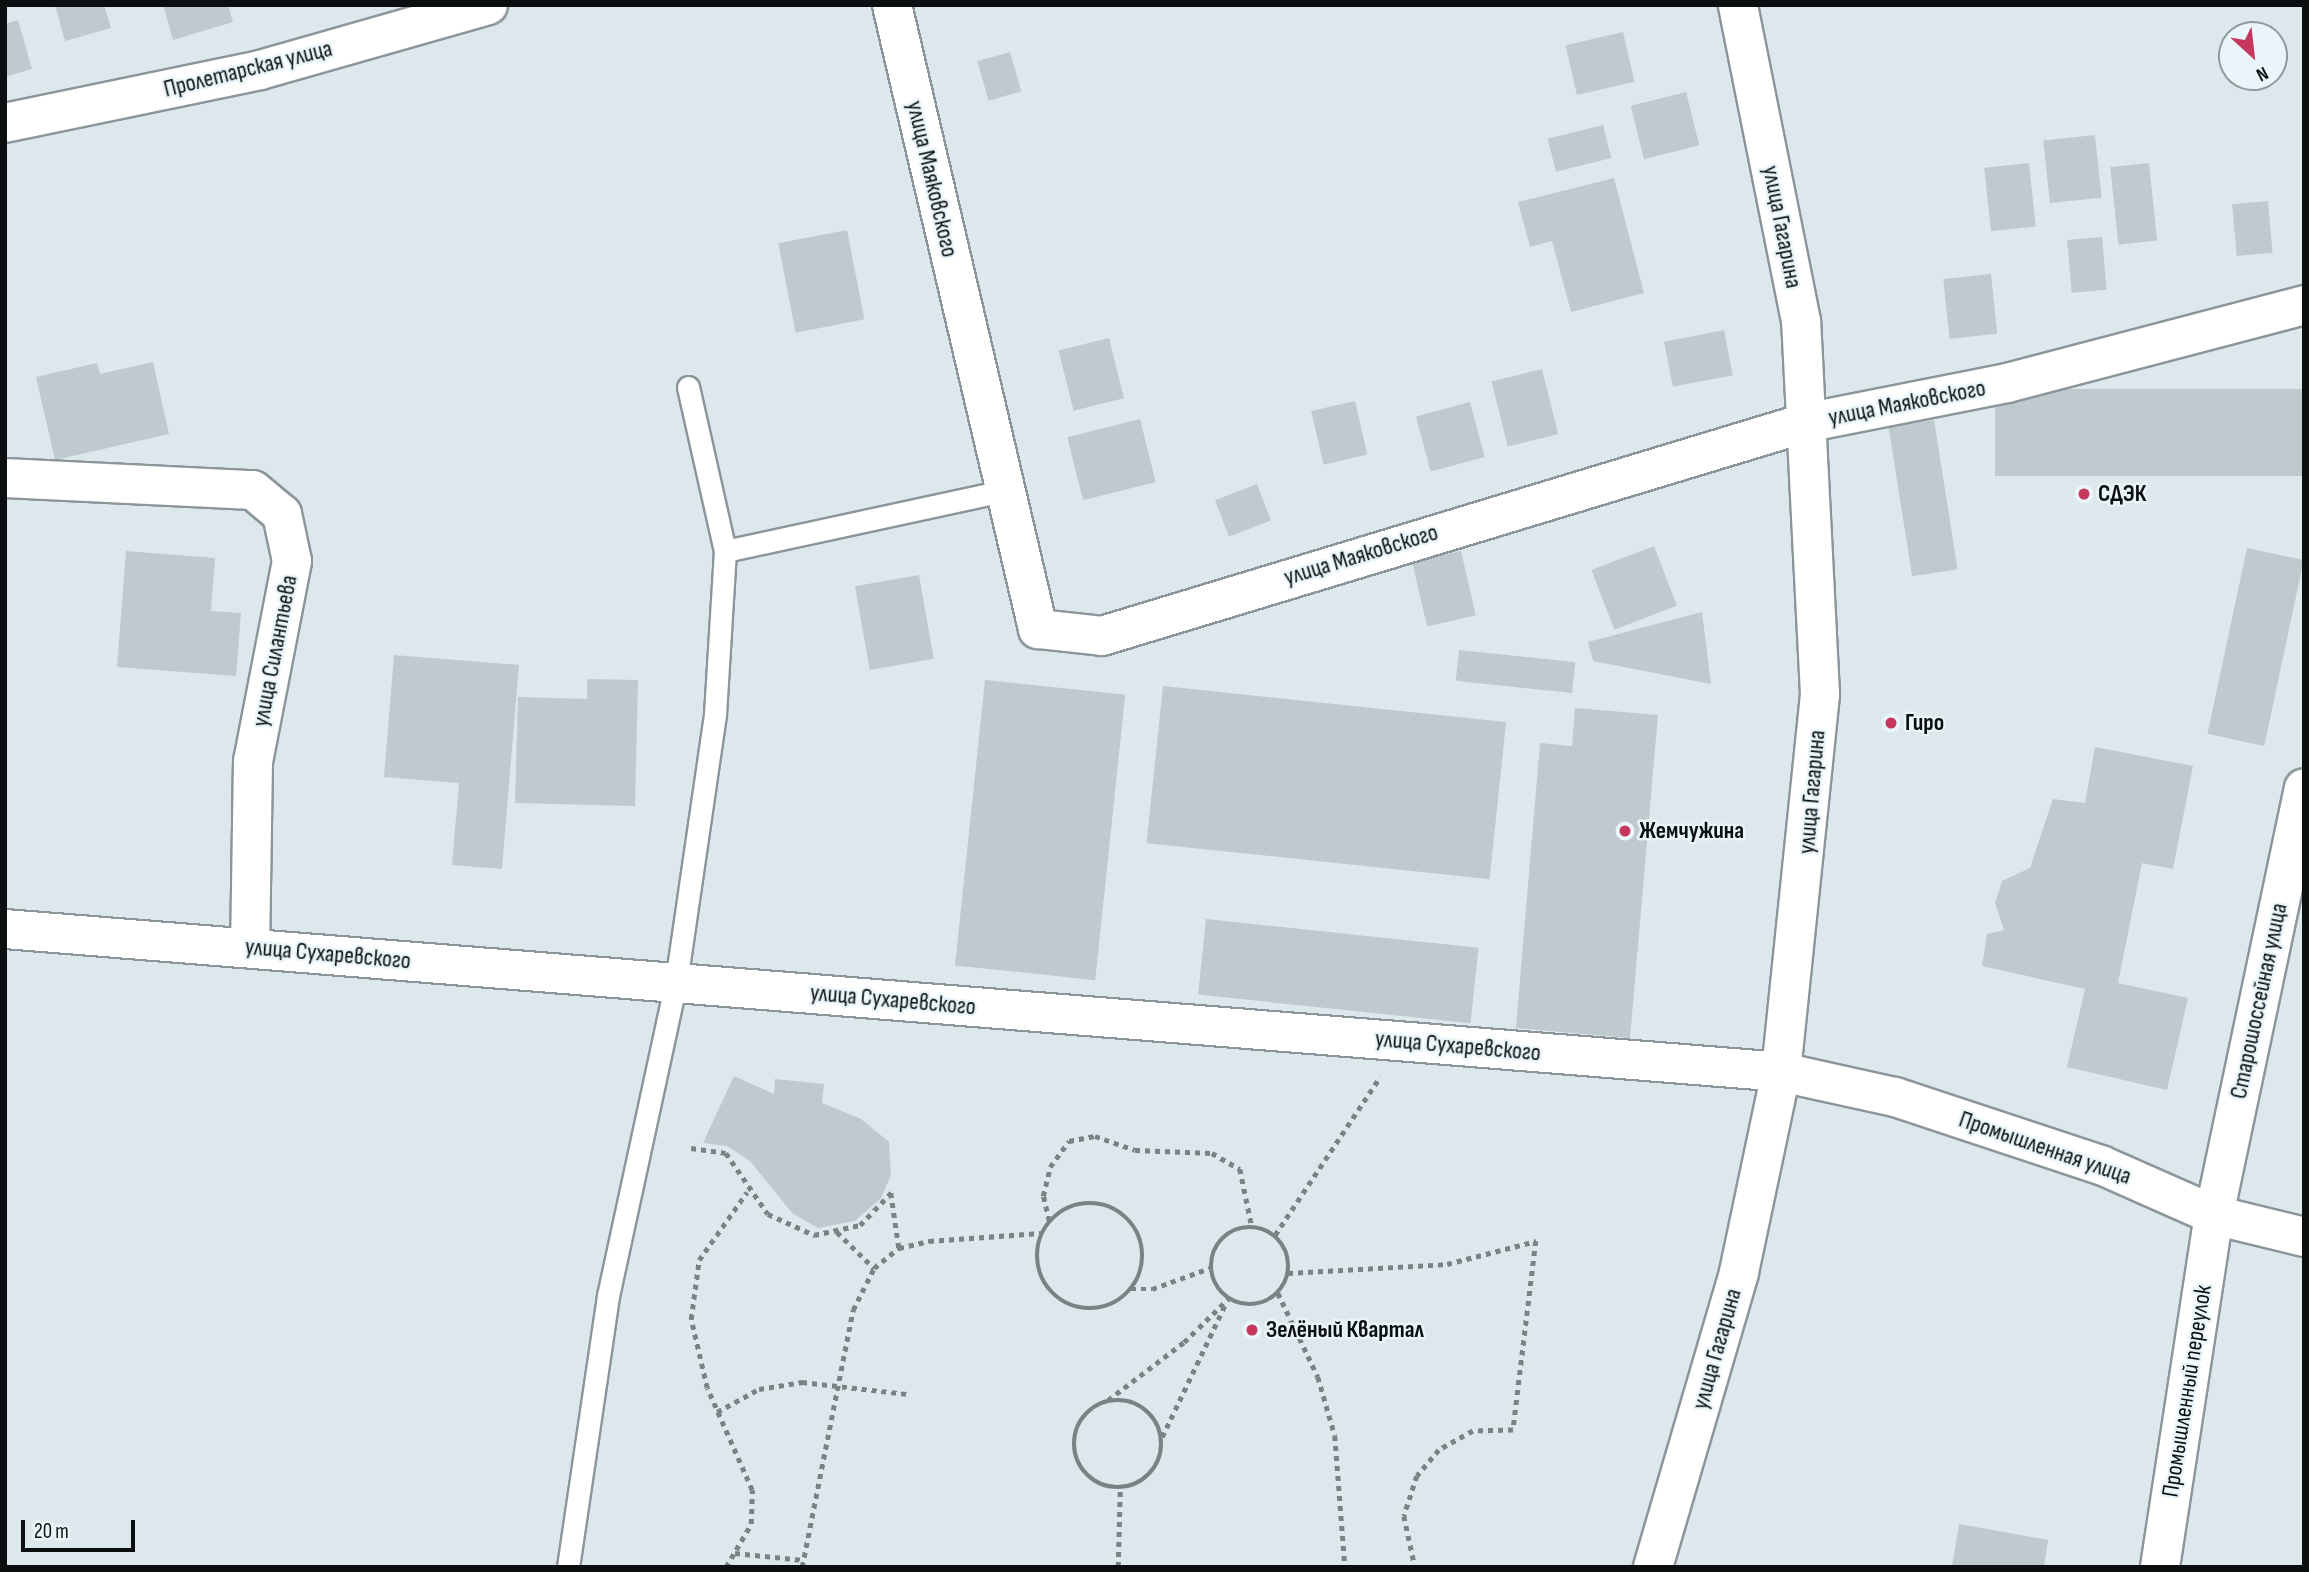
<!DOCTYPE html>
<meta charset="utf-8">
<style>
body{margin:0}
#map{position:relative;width:2309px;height:1572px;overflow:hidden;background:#dce8ec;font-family:"Sofia Sans Condensed",sans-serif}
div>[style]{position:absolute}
.building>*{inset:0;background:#bfcace;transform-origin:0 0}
.path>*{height:4.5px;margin-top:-2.25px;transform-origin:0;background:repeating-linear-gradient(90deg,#7a8285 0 5px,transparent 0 10px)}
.path>.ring{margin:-2.25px;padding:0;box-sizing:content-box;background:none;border:4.5px solid #7a8285;border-radius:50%}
.roads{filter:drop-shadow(2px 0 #8c969a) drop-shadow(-2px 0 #8c969a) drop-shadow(0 2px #8c969a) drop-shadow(0 -2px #8c969a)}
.service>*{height:21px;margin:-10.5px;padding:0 10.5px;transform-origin:10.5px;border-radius:10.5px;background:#fff}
.minor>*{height:38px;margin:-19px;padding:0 19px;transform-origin:19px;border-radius:19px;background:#fff}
.tertiary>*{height:38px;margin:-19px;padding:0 19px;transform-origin:19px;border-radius:19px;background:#fff}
.secondary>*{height:38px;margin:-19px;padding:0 19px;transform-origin:19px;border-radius:19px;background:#fff}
.dots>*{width:19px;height:19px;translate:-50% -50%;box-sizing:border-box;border:4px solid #e9f5f9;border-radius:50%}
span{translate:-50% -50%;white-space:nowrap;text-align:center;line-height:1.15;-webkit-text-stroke:5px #e9f5f9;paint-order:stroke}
.street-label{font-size:24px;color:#0b0f10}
.poi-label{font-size:24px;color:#0b0f10;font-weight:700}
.left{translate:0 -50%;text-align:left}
.frame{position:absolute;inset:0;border:7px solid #0b0f10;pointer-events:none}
.north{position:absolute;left:2218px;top:21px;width:70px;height:70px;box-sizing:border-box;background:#e9f5f9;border:2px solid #90999c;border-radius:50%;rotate:153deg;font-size:19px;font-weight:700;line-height:28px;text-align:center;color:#0b0f10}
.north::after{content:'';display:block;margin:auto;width:24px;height:32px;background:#c6375d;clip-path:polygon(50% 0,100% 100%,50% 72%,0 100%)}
.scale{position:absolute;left:21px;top:1520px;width:114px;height:32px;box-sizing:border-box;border:4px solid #0b0f10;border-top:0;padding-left:9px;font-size:21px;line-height:24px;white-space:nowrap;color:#0b0f10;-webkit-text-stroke:5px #e9f5f9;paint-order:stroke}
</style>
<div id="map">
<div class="building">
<i style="clip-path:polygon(55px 5px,104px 5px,111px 28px,65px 41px)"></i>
<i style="clip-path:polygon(163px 5px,228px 5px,233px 22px,173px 40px)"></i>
<i style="clip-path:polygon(18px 20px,32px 69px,5px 77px,5px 24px)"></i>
<i style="left:1623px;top:32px;width:51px;height:59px;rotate:77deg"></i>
<i style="left:1010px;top:52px;width:41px;height:34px;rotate:74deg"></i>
<i style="left:1686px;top:92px;width:55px;height:57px;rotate:76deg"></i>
<i style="left:1603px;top:125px;width:34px;height:57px;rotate:76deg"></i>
<i style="left:2095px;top:135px;width:63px;height:52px;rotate:84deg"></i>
<i style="left:2029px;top:163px;width:64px;height:45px;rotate:84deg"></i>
<i style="left:2149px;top:163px;width:78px;height:39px;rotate:84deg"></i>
<i style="clip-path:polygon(1614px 178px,1644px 293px,1571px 312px,1552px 241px,1530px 247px,1518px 202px)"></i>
<i style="left:2268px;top:201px;width:52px;height:36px;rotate:85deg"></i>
<i style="left:847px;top:230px;width:91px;height:70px;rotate:79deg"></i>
<i style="left:2102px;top:237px;width:53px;height:35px;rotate:85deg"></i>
<i style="left:1991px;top:274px;width:60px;height:48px;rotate:84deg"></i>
<i style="left:1724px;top:330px;width:46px;height:61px;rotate:79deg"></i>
<i style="left:1109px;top:338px;width:62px;height:52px;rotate:76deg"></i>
<i style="clip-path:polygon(153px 362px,169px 434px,55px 460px,36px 377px,97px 363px,100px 374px)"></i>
<i style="left:1542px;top:369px;width:67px;height:52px;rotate:76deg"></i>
<i style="left:2304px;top:389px;width:87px;height:309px;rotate:90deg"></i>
<i style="left:1355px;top:401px;width:55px;height:45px;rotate:77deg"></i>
<i style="left:1470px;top:402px;width:57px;height:56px;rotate:75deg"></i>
<i style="left:1140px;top:419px;width:65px;height:75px;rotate:76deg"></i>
<i style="left:1934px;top:420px;width:151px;height:46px;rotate:81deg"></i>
<i style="left:1257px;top:484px;width:39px;height:45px;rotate:69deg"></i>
<i style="left:1654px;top:546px;width:64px;height:67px;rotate:69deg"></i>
<i style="left:2247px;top:548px;width:58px;height:190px;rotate:12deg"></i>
<i style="clip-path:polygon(126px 551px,215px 558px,211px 611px,241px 613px,236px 676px,117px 667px)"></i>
<i style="left:1461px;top:551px;width:66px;height:50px;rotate:77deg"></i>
<i style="left:919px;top:575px;width:85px;height:65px;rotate:80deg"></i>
<i style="clip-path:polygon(1702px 612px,1711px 684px,1593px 661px,1588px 642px)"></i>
<i style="left:1459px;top:650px;width:117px;height:31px;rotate:6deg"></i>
<i style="clip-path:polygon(394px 655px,519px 665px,502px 869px,452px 865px,459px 783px,384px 777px)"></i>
<i style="clip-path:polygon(587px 679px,638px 680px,635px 806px,515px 803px,518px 697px,587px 699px)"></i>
<i style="left:985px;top:680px;width:141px;height:287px;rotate:6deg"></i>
<i style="left:1163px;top:686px;width:345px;height:158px;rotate:6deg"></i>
<i style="clip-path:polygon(1575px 708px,1658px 715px,1630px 1038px,1516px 1028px,1540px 743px,1572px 746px)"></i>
<i style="clip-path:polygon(2095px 747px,2193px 766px,2173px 869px,2142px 863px,2118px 983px,2188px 998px,2167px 1090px,2067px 1067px,2085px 989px,1982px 966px,1987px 934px,2004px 930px,1995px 903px,2002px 881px,2030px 868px,2053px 799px,2085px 803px)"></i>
<i style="left:1206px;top:919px;width:274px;height:76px;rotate:6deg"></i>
<i style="clip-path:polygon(734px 1076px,774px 1094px,775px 1079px,824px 1084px,822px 1103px,861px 1119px,889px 1142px,891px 1175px,881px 1198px,855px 1221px,818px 1228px,792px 1213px,750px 1161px,727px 1146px,703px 1143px)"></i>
<i style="clip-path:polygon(1959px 1524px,2048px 1540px,2044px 1567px,1952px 1567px)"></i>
</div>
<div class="path">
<i style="left:691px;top:1148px;width:35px;rotate:8deg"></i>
<i style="left:726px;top:1153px;width:74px;rotate:55.5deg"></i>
<i style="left:768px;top:1214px;width:51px;rotate:24.5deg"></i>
<i style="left:814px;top:1235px;width:47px;rotate:-12.3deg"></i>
<i style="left:860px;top:1225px;width:45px;rotate:-45.9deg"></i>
<i style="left:891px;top:1193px;width:56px;rotate:81.7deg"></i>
<i class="ring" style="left:1037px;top:1203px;width:101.5px;height:101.5px"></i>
<i style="left:1049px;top:1221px;width:26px;rotate:-103deg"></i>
<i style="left:1043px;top:1196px;width:30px;rotate:-76deg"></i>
<i style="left:1050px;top:1167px;width:32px;rotate:-54deg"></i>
<i style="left:1069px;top:1141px;width:26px;rotate:-11deg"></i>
<i style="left:1095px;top:1136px;width:42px;rotate:19.3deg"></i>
<i style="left:1135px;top:1150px;width:77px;rotate:2.2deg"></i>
<i style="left:1212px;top:1153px;width:32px;rotate:30deg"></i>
<i style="left:1240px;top:1169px;width:59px;rotate:78.3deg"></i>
<i class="ring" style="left:1211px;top:1227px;width:73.5px;height:73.5px"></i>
<i style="left:837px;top:1232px;width:52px;rotate:44.2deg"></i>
<i style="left:1275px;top:1235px;width:190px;rotate:-56.4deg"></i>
<i style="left:1288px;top:1273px;width:159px;rotate:-3.2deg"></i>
<i style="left:1447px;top:1264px;width:92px;rotate:-14.5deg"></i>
<i style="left:1536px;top:1241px;width:190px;rotate:96.9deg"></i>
<i style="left:1513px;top:1430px;width:40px;rotate:178.6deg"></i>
<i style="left:1473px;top:1431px;width:39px;rotate:151deg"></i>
<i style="left:1439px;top:1450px;width:34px;rotate:130deg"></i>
<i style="left:1417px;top:1476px;width:42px;rotate:108deg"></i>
<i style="left:1404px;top:1516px;width:52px;rotate:77.8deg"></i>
<i style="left:1131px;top:1289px;width:21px"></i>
<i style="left:1152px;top:1289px;width:62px;rotate:-19.9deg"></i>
<i style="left:1278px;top:1293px;width:93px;rotate:64.5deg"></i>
<i style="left:1318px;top:1377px;width:61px;rotate:73.9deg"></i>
<i style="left:1335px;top:1436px;width:131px;rotate:85.6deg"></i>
<i class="ring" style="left:1074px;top:1400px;width:83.5px;height:83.5px"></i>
<i style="left:1108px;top:1400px;width:96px;rotate:-37.3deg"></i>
<i style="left:1184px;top:1342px;width:62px;rotate:-44.3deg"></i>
<i style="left:717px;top:1412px;width:48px;rotate:-28.7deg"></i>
<i style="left:759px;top:1389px;width:44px;rotate:-9.2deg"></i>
<i style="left:802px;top:1382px;width:107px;rotate:6.5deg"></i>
<i style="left:1162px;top:1437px;width:148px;rotate:-64.5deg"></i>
<i style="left:735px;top:1553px;width:68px;rotate:5.9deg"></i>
<i style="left:726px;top:1567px;width:50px;rotate:-59.8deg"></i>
<i style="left:751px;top:1524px;width:34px;rotate:-88deg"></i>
<i style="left:752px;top:1490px;width:111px;rotate:-113.8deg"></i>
<i style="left:707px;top:1388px;width:71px;rotate:-103.1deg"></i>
<i style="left:691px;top:1319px;width:60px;rotate:-82.3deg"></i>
<i style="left:699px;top:1260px;width:83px;rotate:-54.8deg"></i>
<i style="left:802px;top:1567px;width:262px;rotate:-78.8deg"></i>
<i style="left:853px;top:1310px;width:47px;rotate:-63.4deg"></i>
<i style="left:874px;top:1268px;width:32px;rotate:-39deg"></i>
<i style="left:899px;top:1248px;width:31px;rotate:-13deg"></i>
<i style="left:929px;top:1241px;width:112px;rotate:-4.1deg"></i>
<i style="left:1118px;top:1567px;width:79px;rotate:-88.5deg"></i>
</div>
<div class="roads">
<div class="service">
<i style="left:725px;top:551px;width:288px;rotate:-12.2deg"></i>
<i style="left:568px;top:1567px;width:274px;rotate:-81.6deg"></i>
<i style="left:608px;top:1296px;width:321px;rotate:-77.8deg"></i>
<i style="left:676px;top:982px;width:271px;rotate:-81.7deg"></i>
<i style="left:715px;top:714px;width:163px;rotate:-86.5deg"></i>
<i style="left:725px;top:551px;width:168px;rotate:-102.7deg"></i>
</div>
<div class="minor">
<i style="left:892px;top:5px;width:641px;rotate:76.83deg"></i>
<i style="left:1038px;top:629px;width:64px;rotate:6.2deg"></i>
<i style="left:1102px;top:636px;width:735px;rotate:-16.86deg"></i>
<i style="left:1805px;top:423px;width:206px;rotate:-11.2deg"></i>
<i style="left:2007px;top:383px;width:307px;rotate:-14.7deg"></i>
<i style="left:5px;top:123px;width:260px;rotate:-11.7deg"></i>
<i style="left:260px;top:70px;width:237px;rotate:-15.9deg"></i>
<i style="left:5px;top:478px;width:248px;rotate:2.8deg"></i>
<i style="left:253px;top:490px;width:38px;rotate:40deg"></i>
<i style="left:282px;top:514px;width:48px;rotate:78deg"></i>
<i style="left:292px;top:561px;width:204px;rotate:101deg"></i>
<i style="left:253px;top:761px;width:187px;rotate:90.9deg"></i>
<i style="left:5px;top:929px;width:1782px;rotate:4.6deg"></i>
<i style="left:2160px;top:1567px;width:356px;rotate:-81.3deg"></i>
<i style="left:2214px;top:1215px;width:436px;rotate:-78.1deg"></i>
</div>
<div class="tertiary">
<i style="left:1781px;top:1072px;width:117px;rotate:12.4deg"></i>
<i style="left:1895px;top:1097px;width:217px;rotate:18.3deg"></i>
<i style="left:2101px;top:1165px;width:124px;rotate:23.9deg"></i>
<i style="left:2214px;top:1215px;width:93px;rotate:13.7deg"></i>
</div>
<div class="secondary">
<i style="left:1653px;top:1567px;width:307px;rotate:-73.7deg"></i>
<i style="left:1739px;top:1272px;width:204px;rotate:-78.1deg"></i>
<i style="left:1781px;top:1072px;width:380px;rotate:-84.1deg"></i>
<i style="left:1820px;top:694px;width:373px;rotate:-92.9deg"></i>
<i style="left:1801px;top:321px;width:322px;rotate:-101.3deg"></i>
</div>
</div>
<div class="dots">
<i style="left:2084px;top:494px;background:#c6375d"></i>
<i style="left:1891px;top:723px;background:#c6375d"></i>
<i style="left:1625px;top:831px;background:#c6375d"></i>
<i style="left:1252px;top:1330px;background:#c6375d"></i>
</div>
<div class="street-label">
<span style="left:248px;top:69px;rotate:-14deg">Пролетарская улица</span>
<span style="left:932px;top:179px;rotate:77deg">улица Маяковского</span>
<span style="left:1782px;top:227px;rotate:79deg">улица Гагарина</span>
<span style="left:1907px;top:403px;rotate:-11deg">улица Маяковского</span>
<span style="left:1361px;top:555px;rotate:-17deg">улица Маяковского</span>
<span style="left:275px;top:651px;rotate:-79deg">улица Силантьева</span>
<span style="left:1812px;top:792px;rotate:-85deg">улица Гагарина</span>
<span style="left:328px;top:954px;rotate:5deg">улица Сухаревского</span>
<span style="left:893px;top:1000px;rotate:5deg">улица Сухаревского</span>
<span style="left:2259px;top:1001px;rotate:-78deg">Старошоссейная улица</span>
<span style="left:1458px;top:1046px;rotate:5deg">улица Сухаревского</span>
<span style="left:2045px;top:1148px;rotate:19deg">Промышленная улица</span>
<span style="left:1717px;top:1349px;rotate:-74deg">улица Гагарина</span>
<span style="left:2187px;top:1391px;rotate:-81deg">Промышленный переулок</span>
</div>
<div class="poi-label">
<span class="left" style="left:2098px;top:494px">СДЭК</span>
<span class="left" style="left:1905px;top:723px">Гиро</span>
<span class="left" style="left:1639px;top:831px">Жемчужина</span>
<span class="left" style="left:1266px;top:1330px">Зелёный Квартал</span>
</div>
<div class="frame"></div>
<div class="north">N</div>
<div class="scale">20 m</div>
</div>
